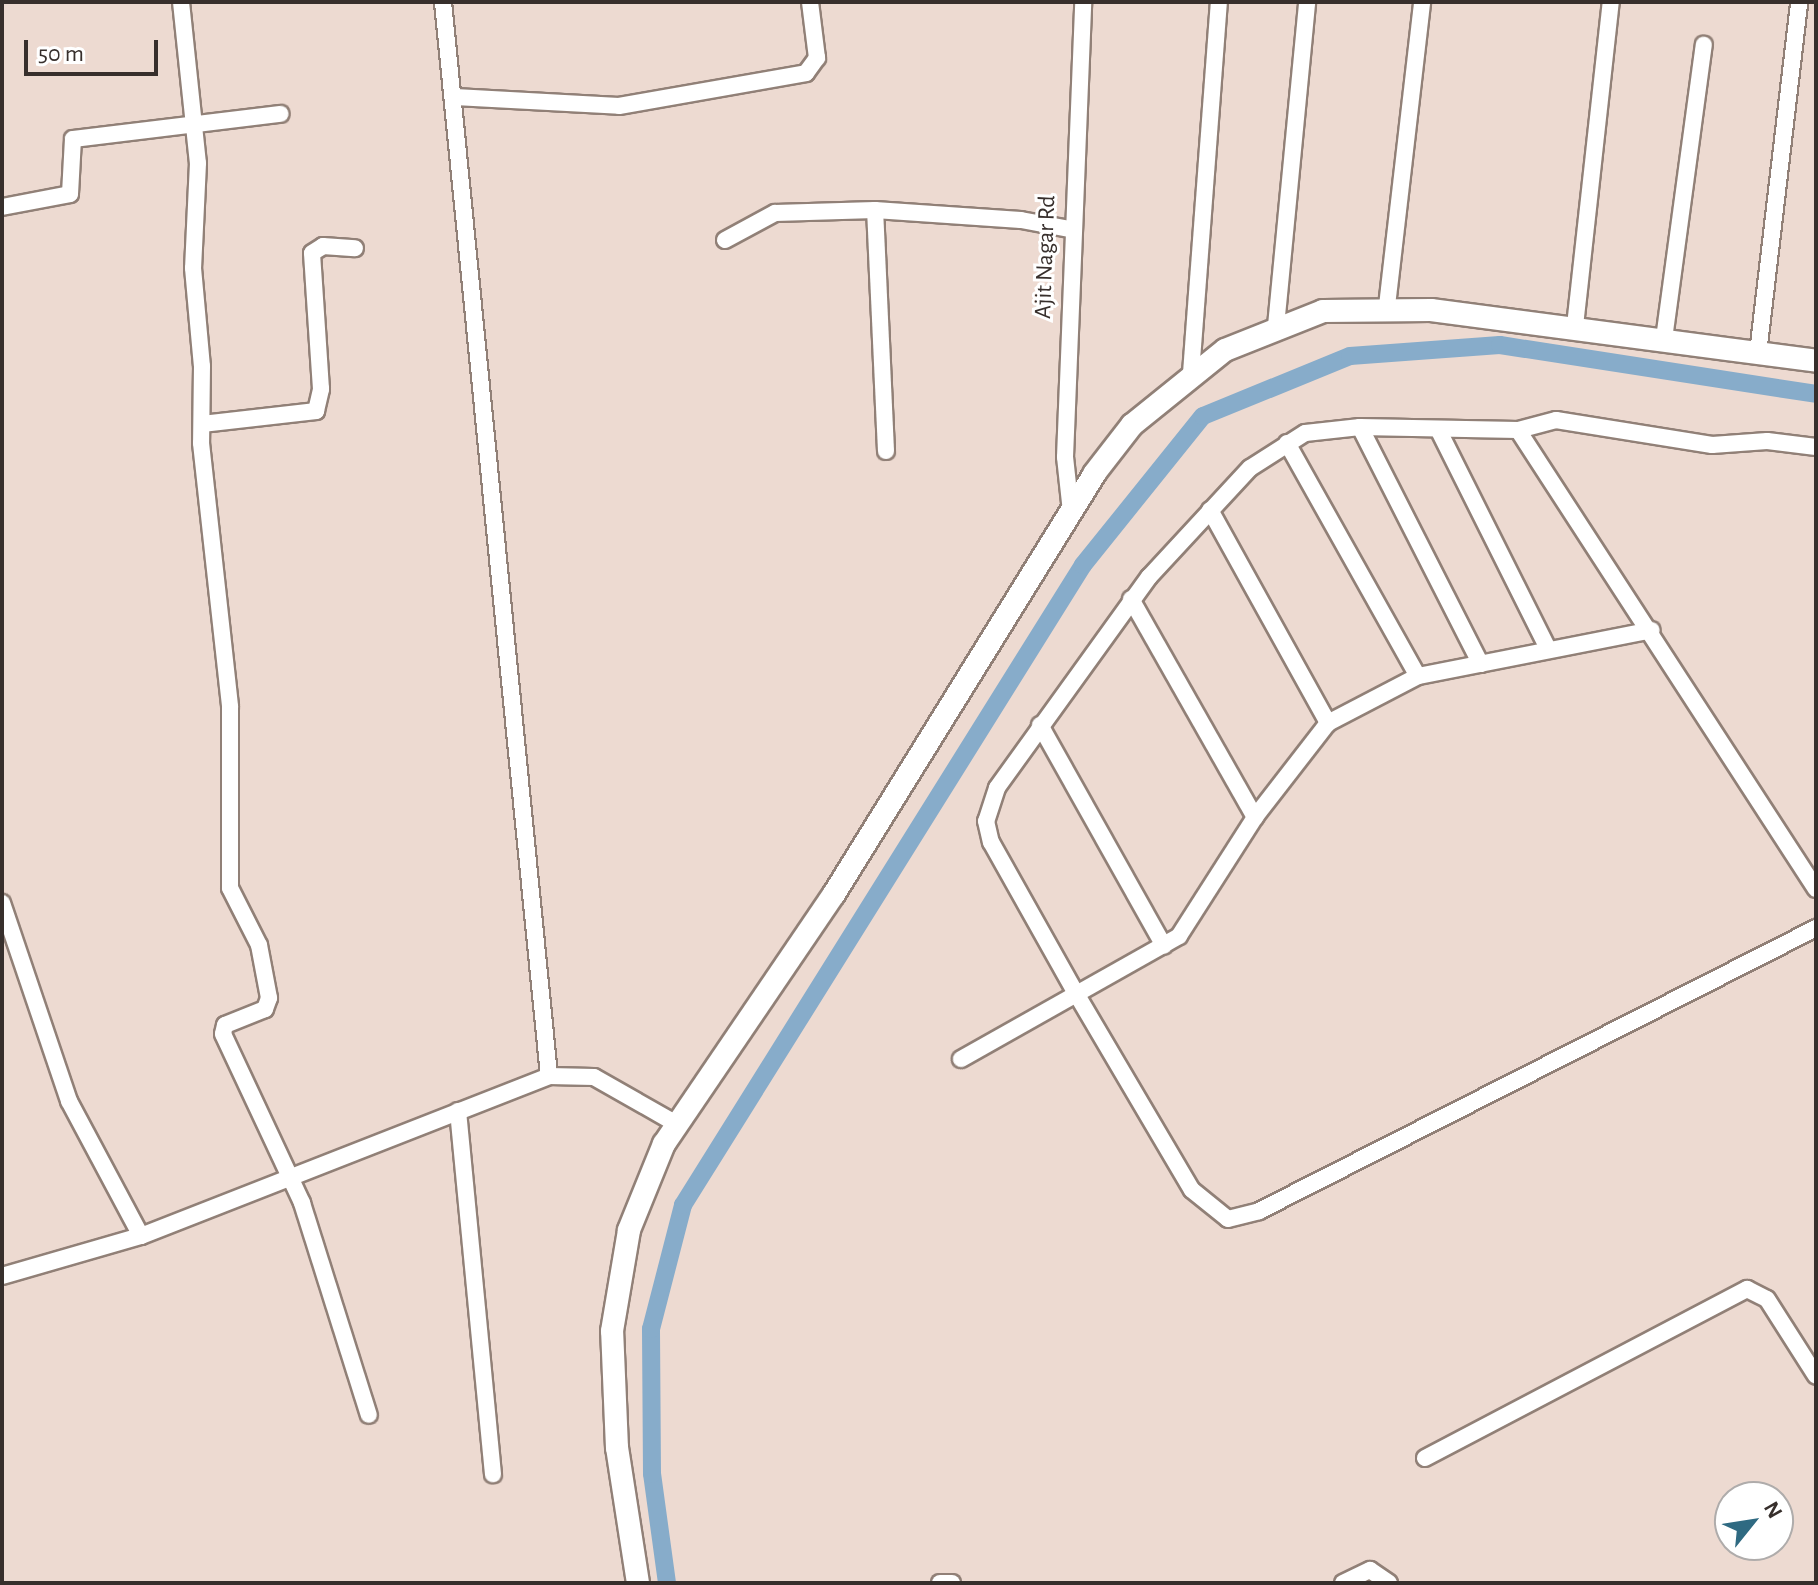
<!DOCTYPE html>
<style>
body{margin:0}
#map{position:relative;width:1818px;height:1585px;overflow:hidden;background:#eddad1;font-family:"Alegreya Sans",sans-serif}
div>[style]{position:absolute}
.canal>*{height:18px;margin:-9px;padding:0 9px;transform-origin:9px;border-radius:9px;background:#87acca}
.roads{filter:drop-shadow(2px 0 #918077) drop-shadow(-2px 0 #918077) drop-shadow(0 2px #918077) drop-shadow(0 -2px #918077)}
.street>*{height:16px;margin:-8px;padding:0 8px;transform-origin:8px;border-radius:8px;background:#fff}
.secondary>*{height:22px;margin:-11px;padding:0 11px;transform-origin:11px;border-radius:11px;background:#fff}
span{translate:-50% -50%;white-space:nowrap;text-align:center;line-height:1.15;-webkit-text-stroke:6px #fff;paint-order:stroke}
.street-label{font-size:24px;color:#372f2c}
.frame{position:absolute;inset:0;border:4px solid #372f2c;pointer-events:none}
.north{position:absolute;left:1714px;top:1481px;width:80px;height:80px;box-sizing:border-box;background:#fff;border:2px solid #afacab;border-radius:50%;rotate:60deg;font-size:22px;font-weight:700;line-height:32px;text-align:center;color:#372f2c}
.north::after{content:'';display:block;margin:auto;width:28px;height:36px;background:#2f6a82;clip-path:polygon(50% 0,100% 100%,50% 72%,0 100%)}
.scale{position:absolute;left:24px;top:40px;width:134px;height:36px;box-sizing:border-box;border:4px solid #372f2c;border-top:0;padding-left:10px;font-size:24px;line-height:28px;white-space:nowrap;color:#372f2c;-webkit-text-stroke:6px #fff;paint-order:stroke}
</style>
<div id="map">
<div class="canal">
<i style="left:667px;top:1583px;width:110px;rotate:-97.8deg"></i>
<i style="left:652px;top:1474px;width:145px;rotate:-90.4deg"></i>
<i style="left:651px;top:1329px;width:128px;rotate:-75.5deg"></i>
<i style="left:683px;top:1205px;width:755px;rotate:-57.99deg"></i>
<i style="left:1083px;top:565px;width:191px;rotate:-51.2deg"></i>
<i style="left:1203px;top:416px;width:159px;rotate:-22.2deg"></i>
<i style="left:1350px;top:356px;width:150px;rotate:-4.2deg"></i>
<i style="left:1500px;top:345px;width:320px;rotate:8.8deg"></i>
</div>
<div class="roads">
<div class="street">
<i style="left:181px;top:2px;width:162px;rotate:84deg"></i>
<i style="left:198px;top:163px;width:105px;rotate:92.7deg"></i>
<i style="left:193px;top:268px;width:98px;rotate:84.8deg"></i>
<i style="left:202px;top:366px;width:77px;rotate:90.7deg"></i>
<i style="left:201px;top:443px;width:266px;rotate:83.7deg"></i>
<i style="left:230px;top:707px;width:181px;rotate:90deg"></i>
<i style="left:230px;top:888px;width:64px;rotate:63deg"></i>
<i style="left:259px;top:945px;width:54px;rotate:79.3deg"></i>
<i style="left:269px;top:998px;width:12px;rotate:110deg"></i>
<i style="left:265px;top:1009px;width:43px;rotate:158.2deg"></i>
<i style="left:225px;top:1025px;width:9px;rotate:103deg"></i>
<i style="left:223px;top:1034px;width:187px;rotate:64.9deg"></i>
<i style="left:302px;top:1203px;width:222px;rotate:72.5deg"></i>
<i style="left:443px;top:2px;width:1079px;rotate:84.36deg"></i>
<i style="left:455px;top:97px;width:164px;rotate:3.1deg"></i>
<i style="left:619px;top:106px;width:190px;rotate:-10deg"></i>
<i style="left:806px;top:73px;width:19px;rotate:-54deg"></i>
<i style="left:817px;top:58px;width:56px;rotate:-97.1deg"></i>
<i style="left:2px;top:207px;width:69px;rotate:-10.8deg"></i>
<i style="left:70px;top:194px;width:55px;rotate:-86.9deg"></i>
<i style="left:73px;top:139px;width:209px;rotate:-6.9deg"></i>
<i style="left:725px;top:240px;width:57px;rotate:-28.4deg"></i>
<i style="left:775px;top:213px;width:100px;rotate:-1.7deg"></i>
<i style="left:1387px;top:306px;width:306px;rotate:-83.4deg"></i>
<i style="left:1276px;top:326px;width:325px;rotate:-84.5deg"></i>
<i style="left:1575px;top:326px;width:326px;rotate:-83.7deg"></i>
<i style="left:1664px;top:339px;width:297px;rotate:-82.3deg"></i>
<i style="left:1758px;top:353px;width:353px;rotate:-83.3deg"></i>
<i style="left:1191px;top:373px;width:372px;rotate:-85.7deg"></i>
<i style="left:202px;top:424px;width:115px;rotate:-6.5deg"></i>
<i style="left:316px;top:411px;width:23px;rotate:-77deg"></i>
<i style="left:321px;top:389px;width:136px;rotate:-93.8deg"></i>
<i style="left:312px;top:253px;width:13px;rotate:-32deg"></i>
<i style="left:323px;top:246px;width:32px;rotate:4deg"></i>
<i style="left:1360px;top:427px;width:266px;rotate:63deg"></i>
<i style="left:1438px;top:429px;width:246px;rotate:63.4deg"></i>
<i style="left:1518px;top:430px;width:547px;rotate:57.01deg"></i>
<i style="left:1287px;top:443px;width:267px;rotate:60.7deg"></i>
<i style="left:1816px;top:447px;width:49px;rotate:-173deg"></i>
<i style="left:1767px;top:441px;width:55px;rotate:175.8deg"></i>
<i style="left:1712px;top:445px;width:158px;rotate:-170.9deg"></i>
<i style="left:1556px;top:420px;width:39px;rotate:165deg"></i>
<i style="left:1518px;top:430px;width:158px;rotate:-178.9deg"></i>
<i style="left:1360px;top:427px;width:55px;rotate:173.8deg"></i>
<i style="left:1305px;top:433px;width:65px;rotate:147.5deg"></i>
<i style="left:1250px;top:468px;width:149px;rotate:132.8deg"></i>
<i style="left:1149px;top:577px;width:260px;rotate:125.8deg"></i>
<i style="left:997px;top:788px;width:35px;rotate:108deg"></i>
<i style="left:986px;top:821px;width:22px;rotate:77deg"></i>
<i style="left:991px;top:842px;width:176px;rotate:60.7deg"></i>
<i style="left:1077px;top:995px;width:226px;rotate:59.5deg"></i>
<i style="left:1192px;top:1190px;width:46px;rotate:38.9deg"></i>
<i style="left:1228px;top:1219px;width:32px;rotate:-14deg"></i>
<i style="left:1259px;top:1211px;width:625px;rotate:-26.93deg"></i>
<i style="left:886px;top:451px;width:241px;rotate:-92.6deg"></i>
<i style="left:875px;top:210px;width:146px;rotate:3.9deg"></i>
<i style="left:1021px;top:220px;width:50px;rotate:10.4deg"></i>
<i style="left:1210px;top:510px;width:244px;rotate:61deg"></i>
<i style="left:1071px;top:512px;width:55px;rotate:-96.2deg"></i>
<i style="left:1065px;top:457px;width:455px;rotate:-87.7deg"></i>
<i style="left:1131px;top:599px;width:251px;rotate:60.4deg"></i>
<i style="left:1040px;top:725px;width:253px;rotate:60.7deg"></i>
<i style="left:2px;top:903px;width:209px;rotate:71.3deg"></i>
<i style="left:69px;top:1101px;width:153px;rotate:61.9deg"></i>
<i style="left:961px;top:1059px;width:250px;rotate:-29.4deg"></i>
<i style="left:1179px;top:936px;width:141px;rotate:-57.4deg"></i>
<i style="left:1255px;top:817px;width:119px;rotate:-52.2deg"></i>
<i style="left:1328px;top:723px;width:102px;rotate:-27.6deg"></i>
<i style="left:1418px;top:676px;width:238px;rotate:-11.1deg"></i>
<i style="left:458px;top:1111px;width:365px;rotate:84.5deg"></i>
<i style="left:2px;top:1276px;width:145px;rotate:-16.1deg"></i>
<i style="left:141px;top:1236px;width:438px;rotate:-21.4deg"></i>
<i style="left:549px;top:1076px;width:45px;rotate:1.3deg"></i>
<i style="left:594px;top:1077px;width:93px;rotate:29.6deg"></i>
<i style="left:1425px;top:1458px;width:364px;rotate:-27.7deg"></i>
<i style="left:1747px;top:1289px;width:22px;rotate:27deg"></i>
<i style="left:1767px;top:1299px;width:91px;rotate:57.5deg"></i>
<i style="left:940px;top:1583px;width:12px"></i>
<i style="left:1343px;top:1583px;width:30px;rotate:-26deg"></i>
<i style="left:1370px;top:1570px;width:23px;rotate:34deg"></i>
</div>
<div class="secondary">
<i style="left:638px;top:1583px;width:137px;rotate:-98.8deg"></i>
<i style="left:617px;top:1448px;width:117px;rotate:-92.4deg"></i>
<i style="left:612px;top:1331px;width:102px;rotate:-80.4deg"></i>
<i style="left:629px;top:1230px;width:93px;rotate:-67.9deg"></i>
<i style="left:664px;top:1144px;width:302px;rotate:-55.8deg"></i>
<i style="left:834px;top:894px;width:494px;rotate:-58.2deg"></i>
<i style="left:1094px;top:474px;width:62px;rotate:-52.2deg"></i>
<i style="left:1132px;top:425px;width:119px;rotate:-38.9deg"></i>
<i style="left:1225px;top:350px;width:105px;rotate:-21.7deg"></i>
<i style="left:1323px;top:311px;width:108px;rotate:-0.5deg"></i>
<i style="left:1431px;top:310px;width:388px;rotate:7.5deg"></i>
</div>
</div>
<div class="street-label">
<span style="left:1046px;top:257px;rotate:-88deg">Ajit Nagar Rd</span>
</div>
<div class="frame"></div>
<div class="north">N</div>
<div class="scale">50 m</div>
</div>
